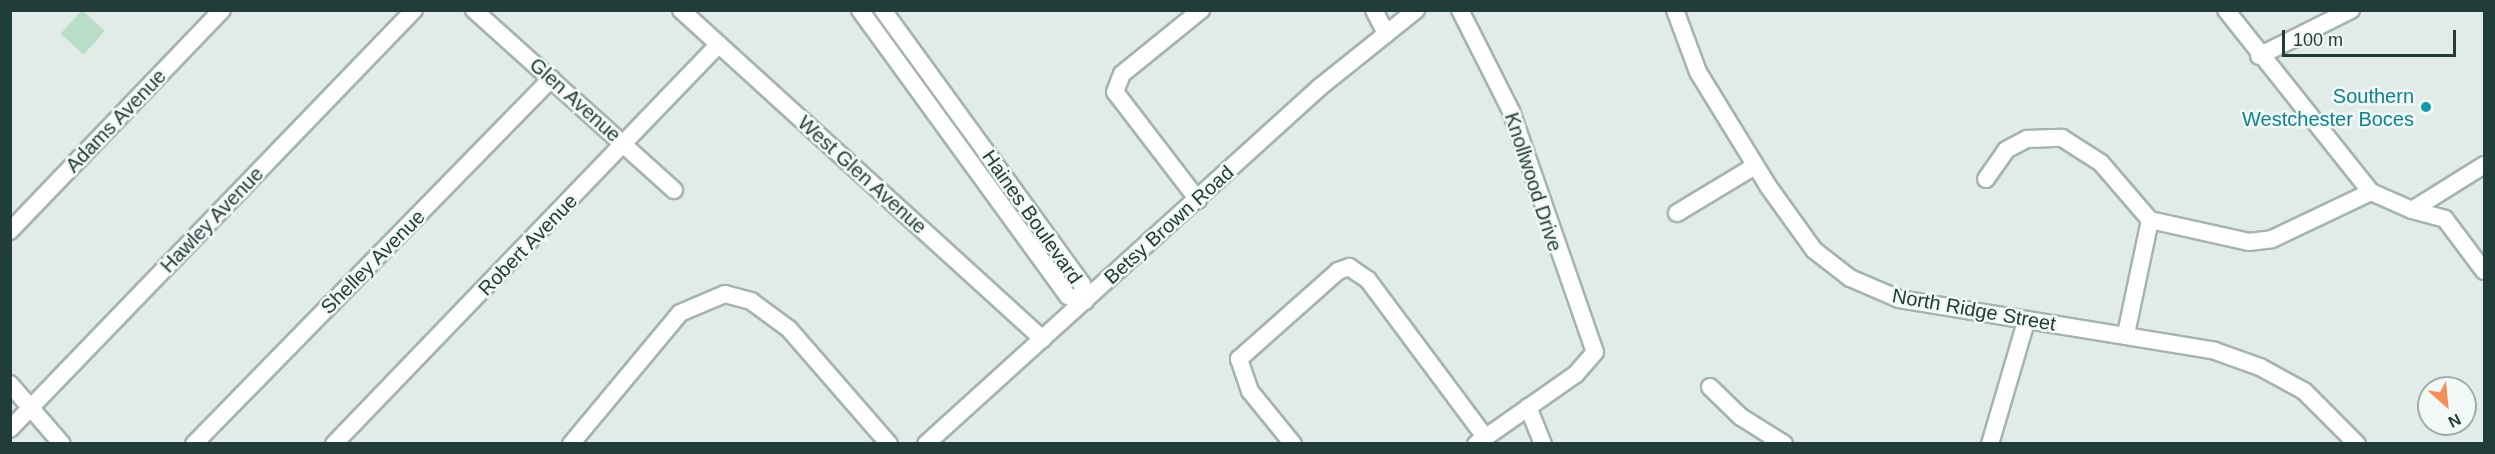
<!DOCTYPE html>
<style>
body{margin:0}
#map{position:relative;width:2495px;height:454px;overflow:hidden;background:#e1ece8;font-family:Helvetica,sans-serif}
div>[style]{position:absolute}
.green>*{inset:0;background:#b9dec7;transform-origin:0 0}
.roads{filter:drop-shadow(2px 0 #a4b4b0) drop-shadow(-2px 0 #a4b4b0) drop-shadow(0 2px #a4b4b0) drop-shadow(0 -2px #a4b4b0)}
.minor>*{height:16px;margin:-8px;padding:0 8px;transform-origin:8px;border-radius:8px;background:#fff}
.dots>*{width:16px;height:16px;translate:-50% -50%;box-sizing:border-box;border:3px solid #f1f8f6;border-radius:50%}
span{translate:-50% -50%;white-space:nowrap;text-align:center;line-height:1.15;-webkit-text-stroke:5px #f1f8f6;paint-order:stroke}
.culture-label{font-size:20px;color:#0d838f}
.right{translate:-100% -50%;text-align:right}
.street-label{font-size:20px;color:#213d39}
.frame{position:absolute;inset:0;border:12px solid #213d39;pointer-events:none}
.north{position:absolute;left:2417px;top:376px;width:60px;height:60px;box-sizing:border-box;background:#f1f8f6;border:2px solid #9eadaa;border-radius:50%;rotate:153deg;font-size:16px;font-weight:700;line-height:24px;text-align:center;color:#213d39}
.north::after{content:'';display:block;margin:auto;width:21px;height:27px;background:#f68e55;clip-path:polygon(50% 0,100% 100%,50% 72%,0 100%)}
.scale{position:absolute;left:2282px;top:30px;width:174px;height:27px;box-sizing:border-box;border:3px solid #213d39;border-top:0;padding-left:8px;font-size:18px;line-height:21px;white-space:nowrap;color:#213d39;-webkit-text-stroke:4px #f1f8f6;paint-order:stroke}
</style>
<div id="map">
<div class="green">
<i style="left:82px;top:10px;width:31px;height:32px;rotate:42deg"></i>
</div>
<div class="roads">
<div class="minor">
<i style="left:474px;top:10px;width:269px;rotate:42deg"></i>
<i style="left:681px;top:10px;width:489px;rotate:42.3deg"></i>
<i style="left:860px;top:10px;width:354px;rotate:54deg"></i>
<i style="left:1068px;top:296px;width:18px;rotate:16deg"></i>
<i style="left:1085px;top:301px;width:17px;rotate:-100deg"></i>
<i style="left:1082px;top:284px;width:339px;rotate:-126deg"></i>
<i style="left:1374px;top:10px;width:27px;rotate:63deg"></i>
<i style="left:1460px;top:10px;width:113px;rotate:63.2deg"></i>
<i style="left:1511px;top:111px;width:255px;rotate:70.8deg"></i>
<i style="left:1595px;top:352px;width:29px;rotate:131deg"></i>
<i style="left:1576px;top:374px;width:122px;rotate:145deg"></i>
<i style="left:1675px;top:10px;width:66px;rotate:69.6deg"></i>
<i style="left:1698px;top:72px;width:134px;rotate:58.4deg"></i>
<i style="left:1768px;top:186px;width:79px;rotate:54.3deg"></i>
<i style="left:1814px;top:250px;width:46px;rotate:37.9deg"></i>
<i style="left:1850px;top:278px;width:53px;rotate:23.2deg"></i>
<i style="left:1899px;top:299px;width:320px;rotate:9.3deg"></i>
<i style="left:2215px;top:351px;width:48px;rotate:19.6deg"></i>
<i style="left:2260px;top:367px;width:50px;rotate:28.6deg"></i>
<i style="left:2304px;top:391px;width:75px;rotate:45deg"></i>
<i style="left:2226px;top:10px;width:233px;rotate:51.5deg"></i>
<i style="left:2259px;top:56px;width:103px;rotate:-26.6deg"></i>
<i style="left:1986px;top:179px;width:35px;rotate:-55deg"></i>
<i style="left:2006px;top:150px;width:24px;rotate:-28deg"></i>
<i style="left:2027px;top:139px;width:35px;rotate:-2deg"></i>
<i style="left:2062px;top:138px;width:46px;rotate:32.7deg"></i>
<i style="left:2101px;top:163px;width:75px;rotate:49.3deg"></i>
<i style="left:2150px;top:220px;width:101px;rotate:12.5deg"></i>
<i style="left:2249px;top:242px;width:23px;rotate:-7deg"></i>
<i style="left:2272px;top:239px;width:110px;rotate:-25.4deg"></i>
<i style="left:2371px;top:192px;width:45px;rotate:23.7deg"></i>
<i style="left:2412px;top:210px;width:85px;rotate:-32deg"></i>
<i style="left:1198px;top:200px;width:136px;rotate:-127.5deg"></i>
<i style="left:1115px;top:92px;width:19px;rotate:-69deg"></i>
<i style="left:1122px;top:74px;width:102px;rotate:-39deg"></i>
<i style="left:2412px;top:210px;width:34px;rotate:15deg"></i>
<i style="left:2445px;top:219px;width:65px;rotate:53.1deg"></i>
<i style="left:1677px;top:213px;width:91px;rotate:-31.1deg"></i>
<i style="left:10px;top:231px;width:306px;rotate:-46.2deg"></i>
<i style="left:2126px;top:334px;width:116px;rotate:-78.1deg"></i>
<i style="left:10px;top:384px;width:79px;rotate:49.1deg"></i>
<i style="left:1710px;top:387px;width:43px;rotate:44.1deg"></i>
<i style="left:1741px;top:417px;width:51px;rotate:32.1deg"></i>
<i style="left:1528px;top:407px;width:40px;rotate:68deg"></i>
<i style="left:10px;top:429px;width:582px;rotate:-46.04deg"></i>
<i style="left:194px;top:444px;width:511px;rotate:-45.63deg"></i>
<i style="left:334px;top:444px;width:555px;rotate:-46.09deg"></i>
<i style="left:571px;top:444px;width:170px;rotate:-50.2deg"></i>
<i style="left:680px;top:313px;width:49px;rotate:-22.9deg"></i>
<i style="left:725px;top:294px;width:27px;rotate:15deg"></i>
<i style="left:751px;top:301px;width:47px;rotate:36.4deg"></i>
<i style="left:789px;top:329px;width:152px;rotate:49deg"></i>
<i style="left:926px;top:444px;width:532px;rotate:-42.18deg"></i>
<i style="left:1320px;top:87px;width:123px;rotate:-38.7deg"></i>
<i style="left:1293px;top:444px;width:68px;rotate:-129.1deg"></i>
<i style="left:1250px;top:391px;width:34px;rotate:-109deg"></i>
<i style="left:1239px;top:359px;width:132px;rotate:-41.6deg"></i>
<i style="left:1338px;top:271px;width:12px;rotate:-20deg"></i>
<i style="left:1349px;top:267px;width:23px;rotate:34deg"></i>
<i style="left:1368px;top:280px;width:196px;rotate:53.3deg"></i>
<i style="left:1990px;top:444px;width:127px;rotate:-73.6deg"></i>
</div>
</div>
<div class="dots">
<i style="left:2426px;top:107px;background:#0f9aa8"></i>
</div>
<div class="culture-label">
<span class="right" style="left:2414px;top:108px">Southern<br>Westchester Boces</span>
</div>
<div class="street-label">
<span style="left:575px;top:100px;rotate:42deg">Glen Avenue</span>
<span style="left:116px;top:121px;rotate:-46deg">Adams Avenue</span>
<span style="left:862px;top:175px;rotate:42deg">West Glen Avenue</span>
<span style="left:1533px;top:182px;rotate:72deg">Knollwood Drive</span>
<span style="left:1032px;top:217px;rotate:55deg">Haines Boulevard</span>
<span style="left:212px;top:220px;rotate:-46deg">Hawley Avenue</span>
<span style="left:1169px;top:225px;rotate:-42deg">Betsy Brown Road</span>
<span style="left:528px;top:245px;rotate:-46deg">Robert Avenue</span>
<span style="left:373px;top:262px;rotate:-45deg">Shelley Avenue</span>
<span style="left:1974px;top:310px;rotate:10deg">North Ridge Street</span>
</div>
<div class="frame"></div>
<div class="north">N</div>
<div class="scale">100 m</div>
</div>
